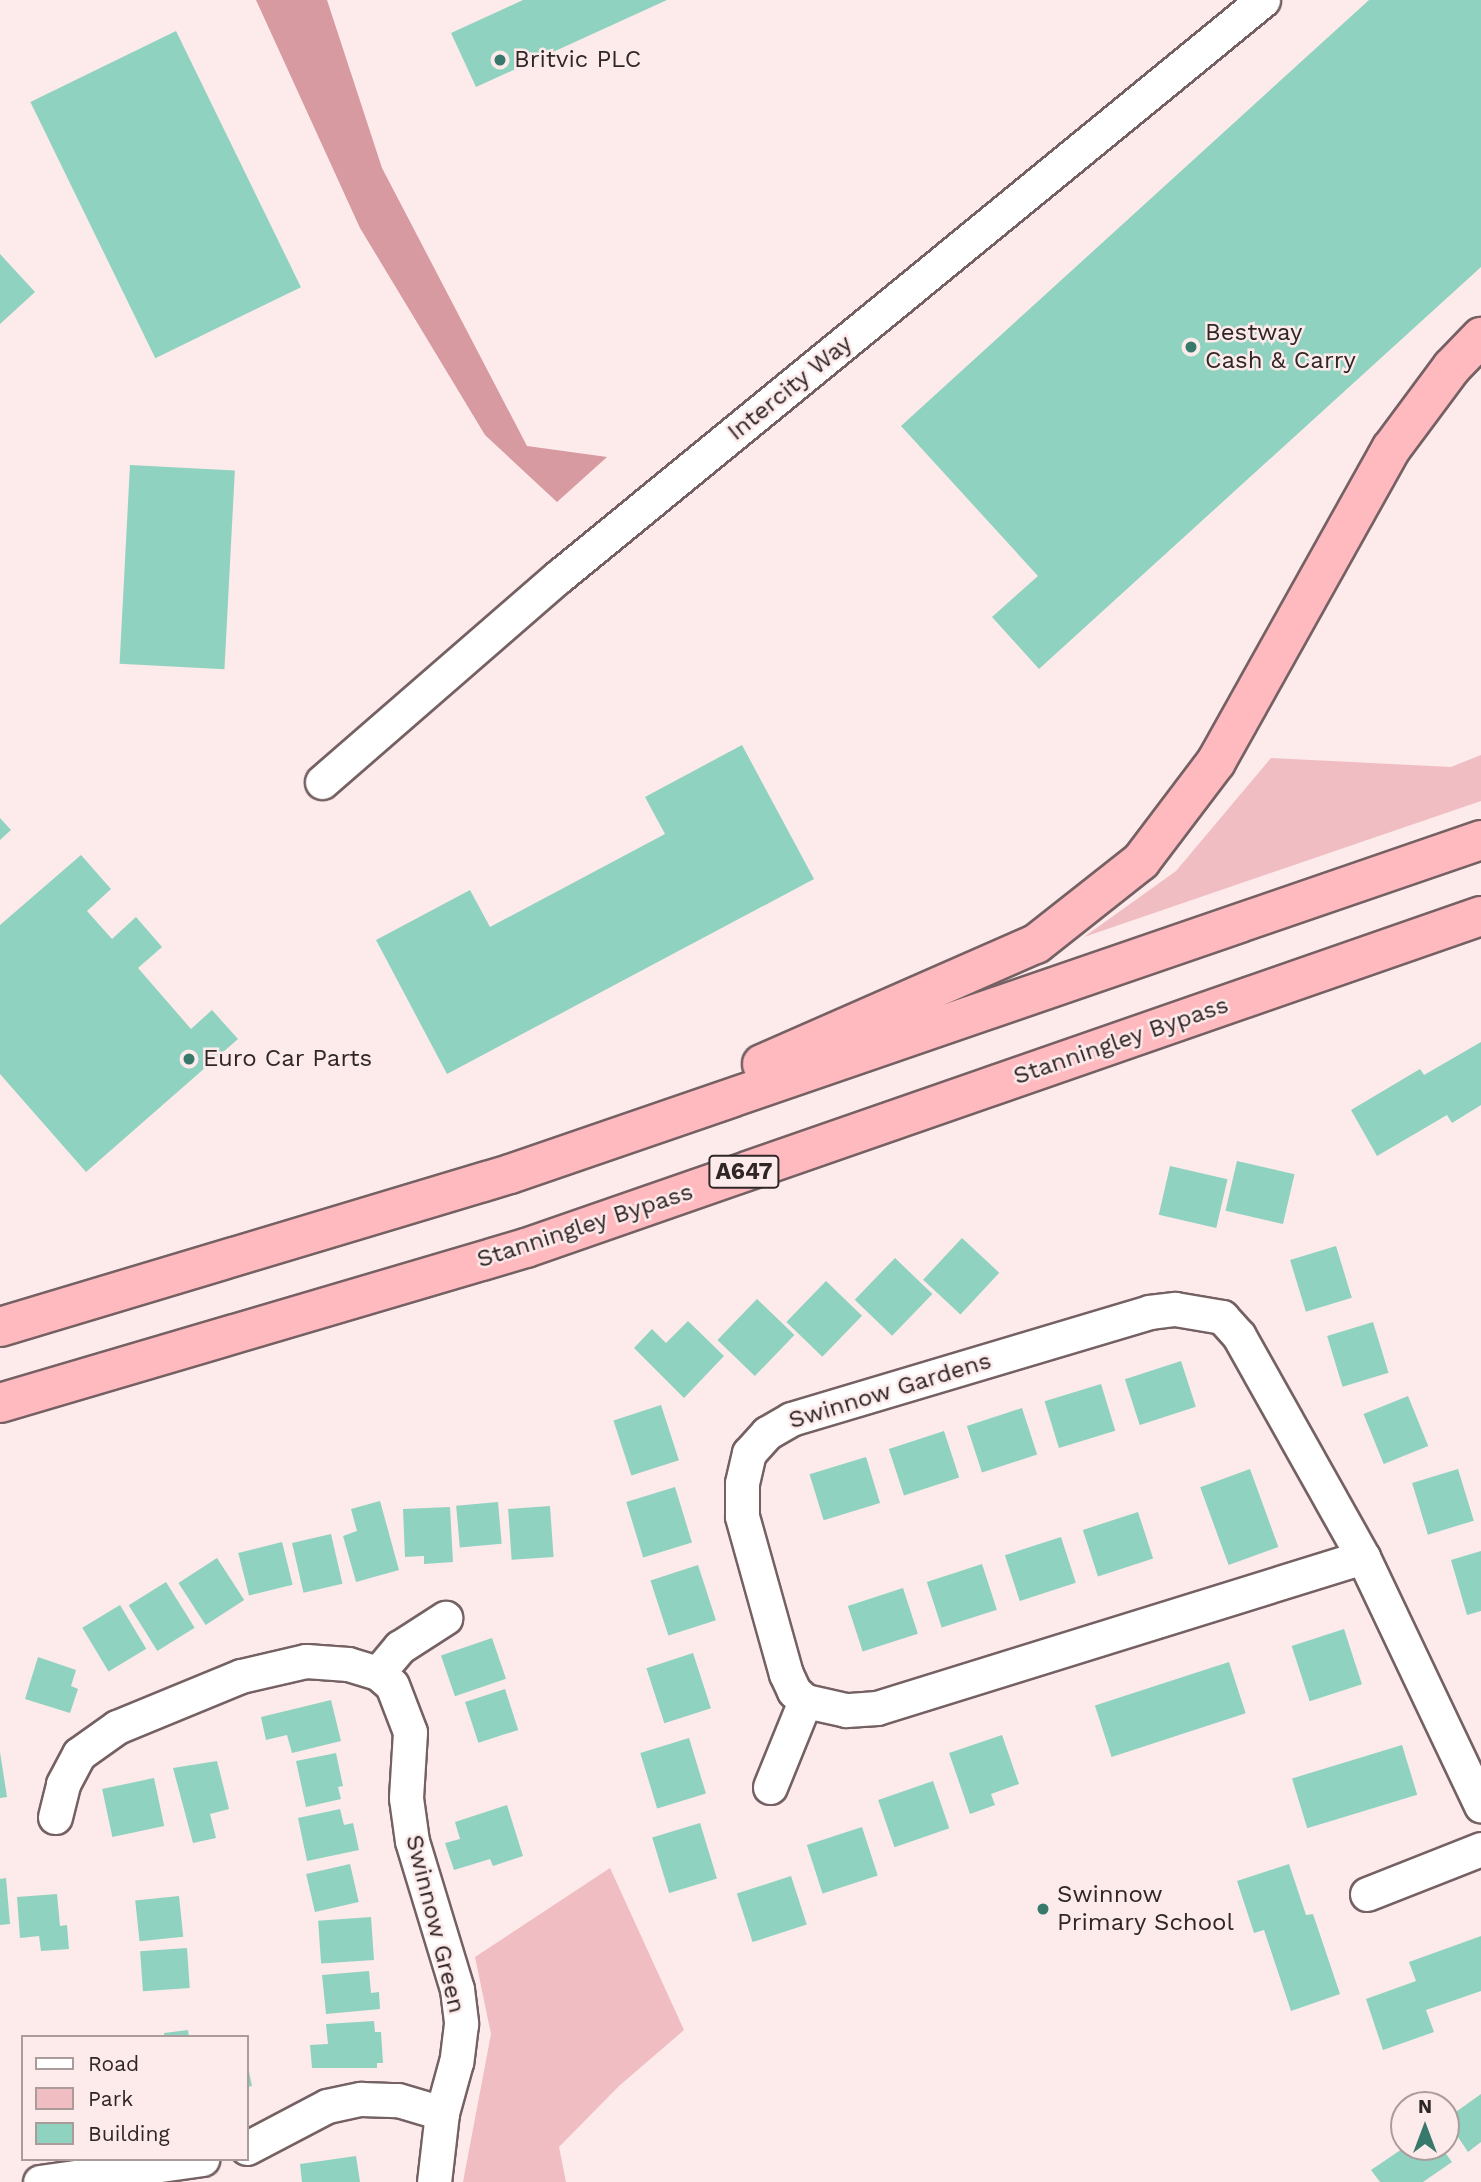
<!DOCTYPE html>
<style>
body{margin:0}
#map{position:relative;width:1481px;height:2182px;overflow:hidden;background:#fdeaeb;font-family:"Work Sans",sans-serif}
div>[style]{position:absolute}
.green>*{inset:0;background:#efbdc2}
.forest>*{inset:0;background:#d69aa0}
.building>*{inset:0;background:#8fd2c0;transform-origin:0 0}
.roads{filter:drop-shadow(2px 0 #756163) drop-shadow(-2px 0 #756163) drop-shadow(0 2px #756163) drop-shadow(0 -2px #756163)}
.minor>*{height:33px;margin:-16.5px;padding:0 16.5px;transform-origin:16.5px;border-radius:16.5px;background:#fff}
.trunk>*{height:38px;margin:-19px;padding:0 19px;transform-origin:19px;border-radius:19px;background:#ffbac0}
.dots>*{width:19px;height:19px;translate:-50% -50%;box-sizing:border-box;border:4px solid #fdeaeb;border-radius:50%}
span{translate:-50% -50%;white-space:nowrap;text-align:center;line-height:1.15;-webkit-text-stroke:5px #fdeaeb;paint-order:stroke}
.shield-label span{padding:2px 5px;background:#fdeaeb;border:2px solid;border-radius:5px;-webkit-text-stroke-width:0}
.shield-label{font-size:23px;color:#2f2626;font-weight:700}
.poi-label{font-size:24px;color:#2f2626}
.left{translate:0 -50%;text-align:left}
.street-label{font-size:24px;color:#2f2626}
.legend{position:absolute;left:21px;top:2035px;width:228px;height:126px;box-sizing:border-box;background:#fdeaeb;border:2px solid #ab9c9c;margin:0;padding:9px 12px;list-style:none;font-size:21px;color:#2f2626}
.legend li{display:flex;align-items:center;gap:14px;height:35px}
.legend b{width:35px;border:2px solid #ab9c9c}
.north{position:absolute;left:1390px;top:2091px;width:70px;height:70px;box-sizing:border-box;background:#fdeaeb;border:2px solid #ab9c9c;border-radius:50%;rotate:0deg;font-size:19px;font-weight:700;line-height:28px;text-align:center;color:#2f2626}
.north::after{content:'';display:block;margin:auto;width:24px;height:32px;background:#37796a;clip-path:polygon(50% 0,100% 100%,50% 72%,0 100%)}
</style>
<div id="map">
<div class="green">
<i style="clip-path:polygon(1481px 755px,1481px 801px,1084px 937px,1176px 871px,1271px 758px,1451px 767px)"></i>
<i style="clip-path:polygon(610px 1868px,684px 2030px,619px 2086px,559px 2147px,566px 2182px,463px 2182px,491px 2034px,475px 1957px)"></i>
</div>
<div class="forest">
<i style="clip-path:polygon(256px 0,327px 0,382px 168px,527px 446px,607px 457px,557px 502px,485px 435px,360px 228px)"></i>
</div>
<div class="building">
<i style="clip-path:polygon(523px 0,667px 0,476px 87px,451px 33px)"></i>
<i style="clip-path:polygon(1369px 0,1481px 0,1481px 267px,1039px 669px,992px 617px,1038px 576px,901px 426px)"></i>
<i style="left:176px;top:31px;width:285px;height:162px;rotate:64deg"></i>
<i style="clip-path:polygon(0 254px,35px 292px,0 324px)"></i>
<i style="left:130px;top:465px;width:105px;height:199px;rotate:3deg"></i>
<i style="clip-path:polygon(742px 745px,814px 879px,447px 1074px,376px 940px,470px 890px,490px 927px,665px 834px,645px 797px)"></i>
<i style="clip-path:polygon(0 818px,11px 830px,0 840px)"></i>
<i style="clip-path:polygon(81px 855px,111px 889px,87px 911px,112px 939px,136px 917px,162px 947px,138px 968px,191px 1029px,212px 1010px,238px 1039px,86px 1172px,0 1074px,0 925px)"></i>
<i style="clip-path:polygon(1481px 1042px,1481px 1105px,1452px 1123px,1447px 1115px,1377px 1156px,1351px 1110px,1420px 1069px,1424px 1075px)"></i>
<i style="left:1237px;top:1161px;width:59px;height:51px;rotate:13deg"></i>
<i style="left:1170px;top:1166px;width:59px;height:50px;rotate:13deg"></i>
<i style="left:962px;top:1238px;width:51px;height:57px;rotate:43deg"></i>
<i style="left:1336px;top:1246px;width:54px;height:48px;rotate:73deg"></i>
<i style="left:895px;top:1258px;width:52px;height:58px;rotate:44deg"></i>
<i style="left:826px;top:1281px;width:50px;height:57px;rotate:44deg"></i>
<i style="left:757px;top:1299px;width:52px;height:57px;rotate:44deg"></i>
<i style="clip-path:polygon(688px 1321px,724px 1356px,684px 1398px,634px 1348px,652px 1329px,666px 1343px)"></i>
<i style="left:1373px;top:1322px;width:53px;height:48px;rotate:73deg"></i>
<i style="left:1181px;top:1361px;width:48px;height:59px;rotate:72deg"></i>
<i style="left:1101px;top:1384px;width:49px;height:59px;rotate:73deg"></i>
<i style="left:1408px;top:1396px;width:54px;height:48px;rotate:68deg"></i>
<i style="left:661px;top:1405px;width:58px;height:50px;rotate:72deg"></i>
<i style="left:1022px;top:1408px;width:49px;height:58px;rotate:72deg"></i>
<i style="left:944px;top:1431px;width:49px;height:58px;rotate:72deg"></i>
<i style="left:866px;top:1457px;width:48px;height:59px;rotate:73deg"></i>
<i style="left:1250px;top:1469px;width:83px;height:53px;rotate:70deg"></i>
<i style="left:1458px;top:1469px;width:54px;height:48px;rotate:73deg"></i>
<i style="left:675px;top:1487px;width:58px;height:51px;rotate:73deg"></i>
<i style="clip-path:polygon(380px 1501px,399px 1570px,356px 1582px,343px 1536px,357px 1531px,351px 1509px)"></i>
<i style="left:498px;top:1502px;width:42px;height:42px;rotate:85deg"></i>
<i style="left:550px;top:1506px;width:51px;height:42px;rotate:86deg"></i>
<i style="clip-path:polygon(450px 1507px,453px 1562px,424px 1564px,424px 1556px,405px 1557px,403px 1509px)"></i>
<i style="left:1138px;top:1512px;width:49px;height:58px;rotate:72deg"></i>
<i style="left:331px;top:1534px;width:51px;height:40px;rotate:77deg"></i>
<i style="left:1061px;top:1537px;width:48px;height:59px;rotate:72deg"></i>
<i style="left:282px;top:1542px;width:44px;height:45px;rotate:76deg"></i>
<i style="clip-path:polygon(1481px 1551px,1481px 1611px,1467px 1615px,1451px 1560px)"></i>
<i style="left:217px;top:1558px;width:50px;height:46px;rotate:57deg"></i>
<i style="left:982px;top:1564px;width:48px;height:58px;rotate:72deg"></i>
<i style="left:698px;top:1565px;width:58px;height:50px;rotate:72deg"></i>
<i style="left:166px;top:1582px;width:54px;height:44px;rotate:58deg"></i>
<i style="left:903px;top:1588px;width:48px;height:58px;rotate:72deg"></i>
<i style="left:120px;top:1605px;width:51px;height:44px;rotate:59deg"></i>
<i style="left:1344px;top:1629px;width:58px;height:55px;rotate:72deg"></i>
<i style="left:492px;top:1638px;width:43px;height:54px;rotate:71deg"></i>
<i style="left:693px;top:1653px;width:58px;height:49px;rotate:72deg"></i>
<i style="clip-path:polygon(38px 1657px,76px 1670px,71px 1686px,78px 1689px,70px 1713px,25px 1699px)"></i>
<i style="left:1229px;top:1662px;width:54px;height:141px;rotate:72deg"></i>
<i style="left:505px;top:1689px;width:43px;height:42px;rotate:72deg"></i>
<i style="clip-path:polygon(331px 1700px,341px 1741px,292px 1753px,287px 1735px,266px 1740px,261px 1717px)"></i>
<i style="clip-path:polygon(1002px 1735px,1019px 1784px,991px 1794px,995px 1805px,970px 1814px,949px 1753px)"></i>
<i style="left:689px;top:1738px;width:58px;height:51px;rotate:73deg"></i>
<i style="left:1402px;top:1745px;width:52px;height:115px;rotate:73deg"></i>
<i style="clip-path:polygon(0 1752px,7px 1797px,0 1798px)"></i>
<i style="clip-path:polygon(336px 1753px,343px 1786px,338px 1787px,341px 1799px,306px 1807px,296px 1761px)"></i>
<i style="clip-path:polygon(217px 1761px,229px 1809px,210px 1814px,216px 1838px,193px 1843px,173px 1768px)"></i>
<i style="left:154px;top:1778px;width:49px;height:53px;rotate:78deg"></i>
<i style="left:933px;top:1781px;width:50px;height:58px;rotate:71deg"></i>
<i style="clip-path:polygon(507px 1805px,523px 1856px,493px 1866px,490px 1859px,454px 1870px,445px 1843px,460px 1839px,455px 1822px)"></i>
<i style="clip-path:polygon(340px 1809px,344px 1825px,353px 1823px,359px 1850px,307px 1861px,298px 1818px)"></i>
<i style="left:700px;top:1823px;width:58px;height:50px;rotate:73deg"></i>
<i style="left:862px;top:1827px;width:51px;height:58px;rotate:72deg"></i>
<i style="left:350px;top:1864px;width:39px;height:45px;rotate:77deg"></i>
<i style="clip-path:polygon(1289px 1864px,1306px 1915px,1313px 1914px,1340px 1994px,1291px 2011px,1264px 1930px,1254px 1933px,1237px 1881px)"></i>
<i style="left:791px;top:1876px;width:51px;height:57px;rotate:72deg"></i>
<i style="clip-path:polygon(6px 1878px,10px 1924px,0 1925px,0 1879px)"></i>
<i style="clip-path:polygon(57px 1894px,60px 1926px,67px 1925px,69px 1949px,41px 1951px,39px 1936px,20px 1938px,17px 1897px)"></i>
<i style="left:179px;top:1896px;width:41px;height:44px;rotate:84deg"></i>
<i style="left:371px;top:1917px;width:43px;height:53px;rotate:86deg"></i>
<i style="clip-path:polygon(1481px 1936px,1481px 1991px,1426px 2010px,1434px 2032px,1383px 2050px,1366px 1999px,1416px 1981px,1409px 1962px)"></i>
<i style="left:187px;top:1948px;width:40px;height:47px;rotate:86deg"></i>
<i style="clip-path:polygon(369px 1971px,371px 1993px,379px 1992px,380px 2009px,326px 2014px,322px 1975px)"></i>
<i style="clip-path:polygon(374px 2021px,375px 2032px,381px 2032px,383px 2063px,377px 2063px,377px 2068px,312px 2068px,310px 2045px,328px 2044px,326px 2024px)"></i>
<i style="clip-path:polygon(188px 2030px,189px 2037px,164px 2037px,164px 2033px)"></i>
<i style="clip-path:polygon(247px 2062px,252px 2086px,247px 2087px)"></i>
<i style="clip-path:polygon(1481px 2094px,1481px 2142px,1468px 2152px,1446px 2119px)"></i>
<i style="clip-path:polygon(1405px 2147px,1441px 2147px,1452px 2162px,1423px 2182px,1380px 2182px,1371px 2170px)"></i>
<i style="clip-path:polygon(356px 2156px,360px 2182px,302px 2182px,300px 2164px)"></i>
</div>
<div class="roads">
<div class="minor">
<i style="left:322px;top:782px;width:313px;rotate:-41deg"></i>
<i style="left:558px;top:577px;width:911px;rotate:-39.3deg"></i>
<i style="left:1363px;top:1557px;width:509px;rotate:162.74deg"></i>
<i style="left:877px;top:1708px;width:31px;rotate:176deg"></i>
<i style="left:846px;top:1710px;width:42px;rotate:-167.6deg"></i>
<i style="left:805px;top:1701px;width:15px;rotate:-138deg"></i>
<i style="left:794px;top:1691px;width:19px;rotate:-115deg"></i>
<i style="left:786px;top:1674px;width:164px;rotate:-105.6deg"></i>
<i style="left:742px;top:1516px;width:33px;rotate:-90deg"></i>
<i style="left:742px;top:1483px;width:31px;rotate:-77deg"></i>
<i style="left:749px;top:1453px;width:27px;rotate:-48deg"></i>
<i style="left:767px;top:1433px;width:28px;rotate:-30deg"></i>
<i style="left:791px;top:1419px;width:374px;rotate:-16.6deg"></i>
<i style="left:1149px;top:1312px;width:26px;rotate:-7deg"></i>
<i style="left:1175px;top:1309px;width:48px;rotate:9.7deg"></i>
<i style="left:1222px;top:1317px;width:25px;rotate:48deg"></i>
<i style="left:1239px;top:1336px;width:253px;rotate:60.7deg"></i>
<i style="left:1363px;top:1557px;width:275px;rotate:64.6deg"></i>
<i style="left:378px;top:1673px;width:34px;rotate:-50deg"></i>
<i style="left:400px;top:1647px;width:54px;rotate:-32.8deg"></i>
<i style="left:770px;top:1787px;width:93px;rotate:-67.9deg"></i>
<i style="left:55px;top:1817px;width:34px;rotate:-76deg"></i>
<i style="left:63px;top:1784px;width:34px;rotate:-62deg"></i>
<i style="left:79px;top:1754px;width:47px;rotate:-35.4deg"></i>
<i style="left:117px;top:1727px;width:134px;rotate:-22.4deg"></i>
<i style="left:241px;top:1676px;width:67px;rotate:-13deg"></i>
<i style="left:306px;top:1661px;width:42px;rotate:4.1deg"></i>
<i style="left:348px;top:1664px;width:31px;rotate:17deg"></i>
<i style="left:378px;top:1673px;width:18px;rotate:41deg"></i>
<i style="left:392px;top:1685px;width:50px;rotate:69deg"></i>
<i style="left:410px;top:1732px;width:66px;rotate:93.5deg"></i>
<i style="left:406px;top:1798px;width:43px;rotate:82.1deg"></i>
<i style="left:412px;top:1841px;width:155px;rotate:73.1deg"></i>
<i style="left:457px;top:1989px;width:35px;rotate:83deg"></i>
<i style="left:461px;top:2024px;width:38px;rotate:97deg"></i>
<i style="left:456px;top:2062px;width:53px;rotate:105.4deg"></i>
<i style="left:442px;top:2113px;width:69px;rotate:96.6deg"></i>
<i style="left:1367px;top:1894px;width:123px;rotate:-21.5deg"></i>
<i style="left:247px;top:2148px;width:90px;rotate:-27.7deg"></i>
<i style="left:327px;top:2106px;width:35px;rotate:-12deg"></i>
<i style="left:361px;top:2099px;width:37px;rotate:2deg"></i>
<i style="left:398px;top:2100px;width:46px;rotate:16.5deg"></i>
<i style="left:40px;top:2182px;width:164px;rotate:-8.1deg"></i>
</div>
<div class="trunk">
<i style="left:762px;top:1064px;width:299px;rotate:-23.7deg"></i>
<i style="left:1036px;top:944px;width:134px;rotate:-38.3deg"></i>
<i style="left:1141px;top:861px;width:124px;rotate:-52.9deg"></i>
<i style="left:1216px;top:762px;width:359px;rotate:-60.8deg"></i>
<i style="left:1391px;top:449px;width:102px;rotate:-53.4deg"></i>
<i style="left:1452px;top:367px;width:42px;rotate:-46deg"></i>
<i style="left:0;top:1327px;width:532px;rotate:-16.7deg"></i>
<i style="left:510px;top:1174px;width:1027px;rotate:-18.98deg"></i>
<i style="left:0;top:1403px;width:548px;rotate:-16.42deg"></i>
<i style="left:526px;top:1248px;width:1011px;rotate:-19.17deg"></i>
</div>
</div>
<div class="dots">
<i style="left:500px;top:60px;background:#37796a"></i>
<i style="left:1191px;top:347px;background:#37796a"></i>
<i style="left:189px;top:1059px;background:#37796a"></i>
<i style="left:1043px;top:1909px;background:#37796a"></i>
</div>
<div class="shield-label">
<span style="left:744px;top:1172px">A647</span>
</div>
<div class="poi-label">
<span class="left" style="left:514px;top:60px">Britvic PLC</span>
<span class="left" style="left:1205px;top:347px">Bestway<br>Cash &amp; Carry</span>
<span class="left" style="left:203px;top:1059px">Euro Car Parts</span>
<span class="left" style="left:1057px;top:1909px">Swinnow<br>Primary School</span>
</div>
<div class="street-label">
<span style="left:790px;top:388px;rotate:-39deg">Intercity Way</span>
<span style="left:1121px;top:1041px;rotate:-19deg">Stanningley Bypass</span>
<span style="left:585px;top:1226px;rotate:-18deg">Stanningley Bypass</span>
<span style="left:890px;top:1391px;rotate:-17deg">Swinnow Gardens</span>
<span style="left:435px;top:1924px;rotate:76deg">Swinnow Green</span>
</div>
<ul class="legend">
<li><b style="height:9px;background:#fff"></b>Road</li>
<li><b style="height:19px;background:#efbdc2"></b>Park</li>
<li><b style="height:19px;background:#8fd2c0"></b>Building</li>
</ul>
<div class="north">N</div>
</div>
